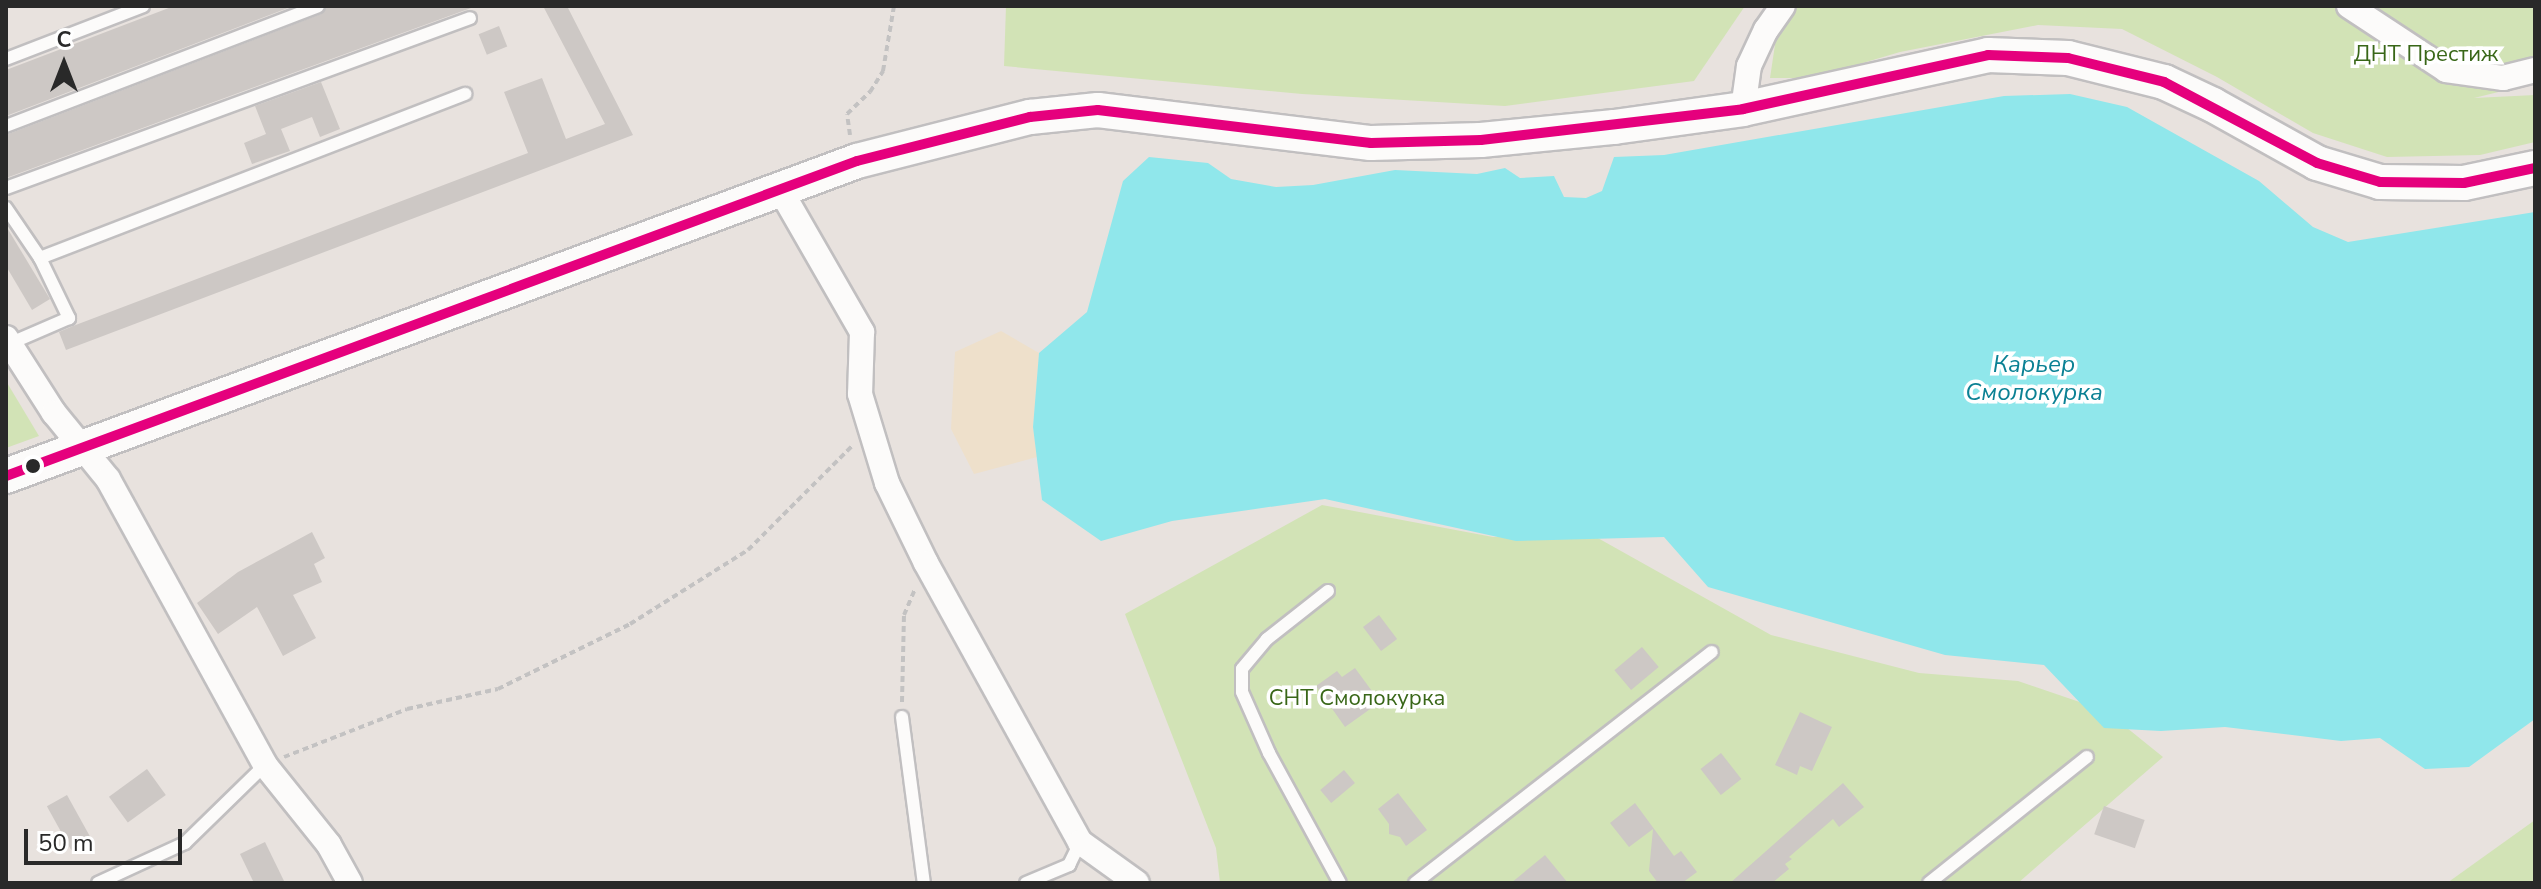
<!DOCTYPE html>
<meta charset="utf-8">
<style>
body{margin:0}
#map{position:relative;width:2541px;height:889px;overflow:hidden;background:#e8e2de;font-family:"Nunito Sans",sans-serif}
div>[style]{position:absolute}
.green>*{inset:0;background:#d2e3b6}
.sand>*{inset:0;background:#eee0cb}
.water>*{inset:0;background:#90e7eb}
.building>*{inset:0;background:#cdc8c5;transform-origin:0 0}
.path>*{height:4px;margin-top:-2px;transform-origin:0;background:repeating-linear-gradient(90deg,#c3c2c2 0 6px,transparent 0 10px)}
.roads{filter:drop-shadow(2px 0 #c1bfc0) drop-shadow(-2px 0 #c1bfc0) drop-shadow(0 2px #c1bfc0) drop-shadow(0 -2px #c1bfc0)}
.lane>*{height:12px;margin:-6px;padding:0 6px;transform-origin:6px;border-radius:6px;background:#fcfbfa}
.street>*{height:24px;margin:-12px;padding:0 12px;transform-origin:12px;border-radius:12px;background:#fcfbfa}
.secondary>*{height:34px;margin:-17px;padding:0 17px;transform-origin:17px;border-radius:17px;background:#fcfbfa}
.bus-1>*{height:10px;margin:-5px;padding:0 5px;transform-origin:5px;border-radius:5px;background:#e5007d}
.dots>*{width:22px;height:22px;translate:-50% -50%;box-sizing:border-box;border:4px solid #fff;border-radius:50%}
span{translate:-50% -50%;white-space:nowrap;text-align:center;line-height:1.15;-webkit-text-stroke:7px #fff;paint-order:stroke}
.park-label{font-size:22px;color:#396718}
.water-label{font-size:24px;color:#0b8194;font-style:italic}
.frame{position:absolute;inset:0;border:8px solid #292929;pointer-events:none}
.north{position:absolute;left:24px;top:24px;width:80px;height:80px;-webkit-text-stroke:6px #fff;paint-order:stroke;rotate:0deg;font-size:22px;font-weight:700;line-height:32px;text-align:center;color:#292929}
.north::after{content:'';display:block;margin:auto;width:28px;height:36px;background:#292929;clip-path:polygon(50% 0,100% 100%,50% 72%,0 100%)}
.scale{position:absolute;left:24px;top:829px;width:158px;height:36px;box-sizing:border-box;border:4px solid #292929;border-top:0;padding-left:10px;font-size:24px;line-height:28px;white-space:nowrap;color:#292929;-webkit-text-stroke:6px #fff;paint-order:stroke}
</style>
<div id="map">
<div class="green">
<i style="clip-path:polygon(1006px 6px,1745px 6px,1694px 81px,1505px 106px,1302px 94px,1004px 66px)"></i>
<i style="clip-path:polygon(1790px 6px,2535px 6px,2535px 83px,2474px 98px,2535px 95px,2535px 142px,2480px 155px,2387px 157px,2313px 133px,2217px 77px,2122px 29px,2038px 25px,1900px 52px,1812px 78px,1770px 78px,1779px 18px)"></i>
<i style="clip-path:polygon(6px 381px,39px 436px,6px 448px)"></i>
<i style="clip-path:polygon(1322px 505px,1493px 537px,1596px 537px,1771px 635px,1919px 673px,2018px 681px,2106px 711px,2163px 757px,2018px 883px,1220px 883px,1216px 848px,1125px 614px)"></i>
<i style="clip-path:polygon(2535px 820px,2535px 883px,2447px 883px)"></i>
</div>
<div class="sand">
<i style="clip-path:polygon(1001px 331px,1039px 353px,1033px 427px,1037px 457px,974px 474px,951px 429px,955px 352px)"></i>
</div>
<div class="water">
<i style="clip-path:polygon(2070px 94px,2127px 107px,2259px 181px,2313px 227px,2348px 242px,2535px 212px,2535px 719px,2469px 767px,2425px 769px,2380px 738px,2341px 741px,2225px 727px,2161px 731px,2104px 728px,2044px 665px,1945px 655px,1708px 587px,1664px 537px,1516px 541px,1325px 499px,1172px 521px,1101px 541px,1042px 500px,1033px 427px,1039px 353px,1087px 312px,1123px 181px,1149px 157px,1208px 163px,1231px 179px,1276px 187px,1313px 185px,1395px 170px,1477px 174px,1505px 168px,1520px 178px,1554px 176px,1564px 197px,1586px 198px,1602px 191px,1614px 157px,1664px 155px,2004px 96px)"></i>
</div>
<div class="building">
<i style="clip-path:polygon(174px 6px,293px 6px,6px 116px,6px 70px)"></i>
<i style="clip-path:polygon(327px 6px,471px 8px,6px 178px,6px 135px,321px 14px)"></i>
<i style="clip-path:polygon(543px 6px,567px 6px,633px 135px,66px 350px,59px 332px,73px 326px,528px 153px,504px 92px,542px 78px,566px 139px,605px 124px)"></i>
<i style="left:499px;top:26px;width:22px;height:22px;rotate:68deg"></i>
<i style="clip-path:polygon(321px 82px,340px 129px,320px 137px,312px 117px,281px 129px,290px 151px,252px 164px,244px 143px,266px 134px,255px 106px)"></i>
<i style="clip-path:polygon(6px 226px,50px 299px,32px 310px,6px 266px)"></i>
<i style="clip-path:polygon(312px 532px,325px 558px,314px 564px,322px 582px,293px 595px,316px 638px,283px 656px,257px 607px,218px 634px,197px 603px,238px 572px)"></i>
<i style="left:1379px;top:615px;width:30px;height:20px;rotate:53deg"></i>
<i style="left:1642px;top:647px;width:26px;height:36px;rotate:50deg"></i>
<i style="clip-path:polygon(1355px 668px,1380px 702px,1345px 727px,1316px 686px,1337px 671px,1342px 677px)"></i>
<i style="clip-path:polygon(1800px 712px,1832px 727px,1812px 771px,1800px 766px,1797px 775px,1775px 765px)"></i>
<i style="left:1721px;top:753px;width:33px;height:26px;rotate:52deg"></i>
<i style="left:147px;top:769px;width:32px;height:47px;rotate:54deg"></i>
<i style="left:1344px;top:770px;width:17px;height:31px;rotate:50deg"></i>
<i style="clip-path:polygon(1843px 783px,1864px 807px,1839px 827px,1833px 819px,1789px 857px,1792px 859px,1785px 864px,1789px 869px,1772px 883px,1730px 883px)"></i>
<i style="clip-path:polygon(1398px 793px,1427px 830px,1406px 846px,1400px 837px,1389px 834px,1389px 824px,1378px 809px)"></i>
<i style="left:67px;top:795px;width:50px;height:23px;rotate:61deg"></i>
<i style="clip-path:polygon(1635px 803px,1674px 856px,1681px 851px,1697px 872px,1682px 883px,1658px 883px,1649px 871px,1653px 829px,1629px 847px,1610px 823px)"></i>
<i style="left:2104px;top:806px;width:43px;height:30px;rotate:19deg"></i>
<i style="clip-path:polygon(265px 842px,285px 883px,254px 883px,240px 854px)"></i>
<i style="clip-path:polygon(1545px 855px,1568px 883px,1511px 883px)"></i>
</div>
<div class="path">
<i style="left:850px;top:135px;width:21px;rotate:-98deg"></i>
<i style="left:847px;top:114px;width:32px;rotate:-44deg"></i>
<i style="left:870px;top:92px;width:25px;rotate:-58deg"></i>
<i style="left:883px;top:71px;width:66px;rotate:-80.4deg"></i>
<i style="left:902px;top:702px;width:87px;rotate:-88.7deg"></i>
<i style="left:904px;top:615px;width:28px;rotate:-67deg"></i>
<i style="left:284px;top:757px;width:132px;rotate:-21.3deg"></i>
<i style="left:407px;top:709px;width:93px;rotate:-12.4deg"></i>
<i style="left:498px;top:689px;width:147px;rotate:-26.2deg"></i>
<i style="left:630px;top:624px;width:139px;rotate:-32.1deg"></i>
<i style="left:748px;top:550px;width:147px;rotate:-45deg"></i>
</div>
<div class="roads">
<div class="lane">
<i style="left:6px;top:59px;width:147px;rotate:-21.1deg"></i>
<i style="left:6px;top:126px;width:334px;rotate:-21deg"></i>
<i style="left:6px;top:188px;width:494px;rotate:-20.1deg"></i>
<i style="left:6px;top:208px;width:60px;rotate:55.8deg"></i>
<i style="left:40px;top:258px;width:67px;rotate:64.2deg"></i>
<i style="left:69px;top:318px;width:65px;rotate:156.6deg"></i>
<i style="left:40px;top:258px;width:456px;rotate:-21.1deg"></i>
<i style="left:1328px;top:591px;width:78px;rotate:141.8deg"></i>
<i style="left:1267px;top:639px;width:39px;rotate:130deg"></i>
<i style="left:1242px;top:669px;width:23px;rotate:90deg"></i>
<i style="left:1242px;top:692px;width:67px;rotate:66.1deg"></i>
<i style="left:1269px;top:753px;width:148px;rotate:61.4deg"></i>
<i style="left:902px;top:717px;width:167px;rotate:82.5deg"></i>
<i style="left:98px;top:883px;width:96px;rotate:-24.7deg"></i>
<i style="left:185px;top:843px;width:112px;rotate:-44.3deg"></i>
<i style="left:1026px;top:883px;width:47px;rotate:-22.7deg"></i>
<i style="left:1069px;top:865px;width:25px;rotate:-64deg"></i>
<i style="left:1415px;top:883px;width:376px;rotate:-37.9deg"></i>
<i style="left:1929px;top:883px;width:202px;rotate:-38.6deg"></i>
</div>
<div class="street">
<i style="left:2349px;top:6px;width:116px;rotate:33.4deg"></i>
<i style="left:2446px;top:70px;width:58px;rotate:8deg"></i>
<i style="left:2503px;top:78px;width:33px;rotate:-14deg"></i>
<i style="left:1743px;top:109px;width:43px;rotate:-82.1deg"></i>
<i style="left:1749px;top:66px;width:40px;rotate:-65deg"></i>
<i style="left:1766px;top:30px;width:29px;rotate:-55deg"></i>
<i style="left:781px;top:191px;width:163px;rotate:60.1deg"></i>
<i style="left:862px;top:332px;width:62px;rotate:91.8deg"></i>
<i style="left:860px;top:394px;width:93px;rotate:73.1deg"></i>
<i style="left:887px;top:483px;width:89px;rotate:64deg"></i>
<i style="left:926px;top:563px;width:319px;rotate:61.1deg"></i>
<i style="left:1080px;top:842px;width:70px;rotate:35.7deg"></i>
<i style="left:6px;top:338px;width:89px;rotate:57.4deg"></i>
<i style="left:54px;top:413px;width:85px;rotate:50.7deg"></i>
<i style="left:108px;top:479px;width:326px;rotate:61.2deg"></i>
<i style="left:265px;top:765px;width:102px;rotate:51.3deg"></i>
<i style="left:329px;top:845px;width:43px;rotate:61.1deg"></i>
</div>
<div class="secondary">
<i style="left:6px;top:476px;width:907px;rotate:-20.31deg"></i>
<i style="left:857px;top:161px;width:179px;rotate:-14.3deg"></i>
<i style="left:1030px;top:117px;width:68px;rotate:-5.9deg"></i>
<i style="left:1098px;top:110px;width:275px;rotate:6.9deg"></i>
<i style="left:1371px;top:143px;width:110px;rotate:-1.6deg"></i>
<i style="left:1481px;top:140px;width:134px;rotate:-5.6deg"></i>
<i style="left:1614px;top:127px;width:130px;rotate:-7.9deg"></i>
<i style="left:1743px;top:109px;width:251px;rotate:-12.4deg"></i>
<i style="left:1988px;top:55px;width:80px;rotate:2.1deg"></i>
<i style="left:2068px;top:58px;width:99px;rotate:14deg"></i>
<i style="left:2164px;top:82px;width:54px;rotate:25.1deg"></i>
<i style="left:2213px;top:105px;width:119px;rotate:29.1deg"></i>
<i style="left:2317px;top:163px;width:66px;rotate:16.8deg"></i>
<i style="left:2380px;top:182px;width:84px;rotate:0.7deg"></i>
<i style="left:2464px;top:183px;width:73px;rotate:-11.9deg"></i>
</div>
</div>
<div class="bus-1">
<i style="left:6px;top:476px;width:907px;rotate:-20.31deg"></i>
<i style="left:857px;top:161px;width:179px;rotate:-14.3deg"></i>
<i style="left:1030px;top:117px;width:68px;rotate:-5.9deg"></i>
<i style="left:1098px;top:110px;width:275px;rotate:6.9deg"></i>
<i style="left:1371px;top:143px;width:110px;rotate:-1.6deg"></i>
<i style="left:1481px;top:140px;width:264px;rotate:-6.7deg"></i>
<i style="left:1743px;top:109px;width:251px;rotate:-12.4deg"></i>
<i style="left:1988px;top:55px;width:80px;rotate:2.1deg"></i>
<i style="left:2068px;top:58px;width:99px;rotate:14deg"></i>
<i style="left:2164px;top:82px;width:173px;rotate:27.9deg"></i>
<i style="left:2317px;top:163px;width:66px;rotate:16.8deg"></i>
<i style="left:2380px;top:182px;width:84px;rotate:0.7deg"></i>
<i style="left:2464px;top:183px;width:73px;rotate:-11.9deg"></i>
</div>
<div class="dots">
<i style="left:33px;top:466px;background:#292929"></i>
</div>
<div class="park-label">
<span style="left:2426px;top:55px">ДНТ Престиж</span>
<span style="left:1357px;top:699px">СНТ Смолокурка</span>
</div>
<div class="water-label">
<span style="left:2034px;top:379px">Карьер<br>Смолокурка</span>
</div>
<div class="frame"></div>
<div class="north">С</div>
<div class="scale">50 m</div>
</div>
